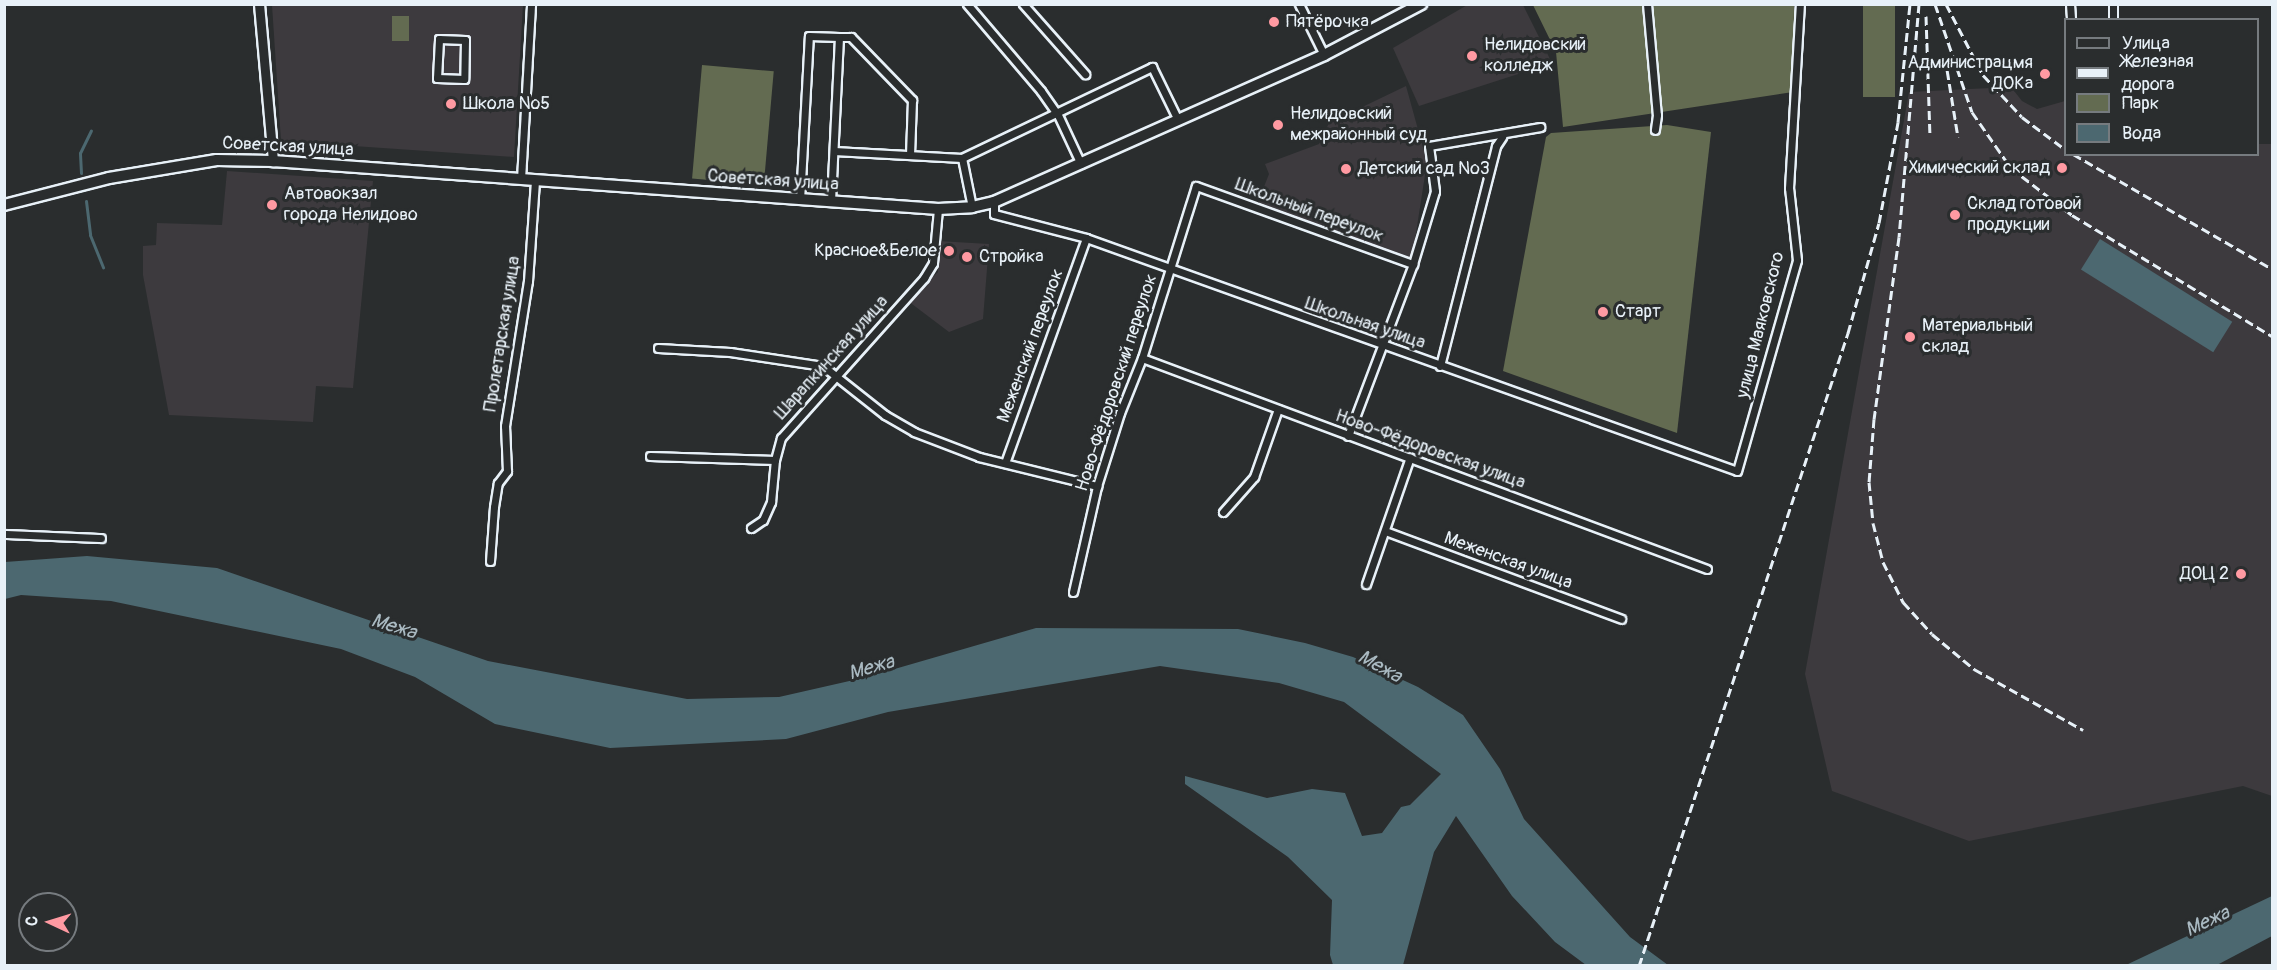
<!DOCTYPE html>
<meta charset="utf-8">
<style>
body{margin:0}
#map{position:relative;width:2277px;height:970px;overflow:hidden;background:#2a2d2e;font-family:Pangolin,sans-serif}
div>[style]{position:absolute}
.built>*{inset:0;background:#3d3a3e}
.green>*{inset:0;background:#636b51;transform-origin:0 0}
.water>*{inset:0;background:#4c6870;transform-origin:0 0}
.stream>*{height:3px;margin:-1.5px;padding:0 1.5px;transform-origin:1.5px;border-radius:1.5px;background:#4c6870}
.roads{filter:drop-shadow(2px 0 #e8f1f8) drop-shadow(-2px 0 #e8f1f8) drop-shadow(0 2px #e8f1f8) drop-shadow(0 -2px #e8f1f8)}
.street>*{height:7px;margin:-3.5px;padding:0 3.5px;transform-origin:3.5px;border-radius:3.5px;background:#2a2d2e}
.secondary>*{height:9px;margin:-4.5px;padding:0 4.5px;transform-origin:4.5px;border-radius:4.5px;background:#2a2d2e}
.primary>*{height:10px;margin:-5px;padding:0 5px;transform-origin:5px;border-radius:5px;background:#2a2d2e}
.rail>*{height:3px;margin-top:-1.5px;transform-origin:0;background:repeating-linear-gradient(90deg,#e8f1f8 0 9px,transparent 0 13.5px)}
.dots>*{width:16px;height:16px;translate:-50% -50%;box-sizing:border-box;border:3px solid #2a2d2e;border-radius:50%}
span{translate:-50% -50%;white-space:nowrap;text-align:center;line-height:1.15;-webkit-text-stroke:6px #2a2d2e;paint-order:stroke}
.poi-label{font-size:18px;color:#e8f1f8}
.left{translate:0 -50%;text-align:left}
.right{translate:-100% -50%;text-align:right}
.street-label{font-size:18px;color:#e8f1f8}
.water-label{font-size:20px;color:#aabac2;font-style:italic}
.frame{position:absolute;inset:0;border:6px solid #e8f1f8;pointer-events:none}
.legend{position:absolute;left:2064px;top:18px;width:195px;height:138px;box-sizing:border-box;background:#2a2d2e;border:2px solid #767b7f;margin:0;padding:8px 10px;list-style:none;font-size:18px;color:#e8f1f8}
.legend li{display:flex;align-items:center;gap:12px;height:30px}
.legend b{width:30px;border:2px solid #767b7f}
.north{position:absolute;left:18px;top:892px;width:60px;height:60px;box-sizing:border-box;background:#2a2d2e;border:2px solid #767b7f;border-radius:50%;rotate:274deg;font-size:16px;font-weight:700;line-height:24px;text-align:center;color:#e8f1f8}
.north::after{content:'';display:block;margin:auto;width:21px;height:27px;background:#ff9aa2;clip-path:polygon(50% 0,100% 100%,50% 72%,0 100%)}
</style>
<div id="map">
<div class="built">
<i style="clip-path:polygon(1469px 4px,1523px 5px,1552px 63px,1419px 106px,1393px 48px)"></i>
<i style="clip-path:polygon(272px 5px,523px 5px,514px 157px,281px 141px)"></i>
<i style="clip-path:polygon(1406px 86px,1427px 162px,1412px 259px,1258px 202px,1269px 174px,1265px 164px,1319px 144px,1329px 123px)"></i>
<i style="clip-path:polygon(2011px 87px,2022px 101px,2037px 109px,2065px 101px,2066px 154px,2258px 154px,2258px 144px,2272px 144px,2272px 796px,2243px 786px,1969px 841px,1832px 791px,1805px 674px,1909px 92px)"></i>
<i style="clip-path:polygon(227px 171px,373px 181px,353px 388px,316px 386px,313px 422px,169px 415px,143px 275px,143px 246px,156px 245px,157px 223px,222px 225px)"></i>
<i style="clip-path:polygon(938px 241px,989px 244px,983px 319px,949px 332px,908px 301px,938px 272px)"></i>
</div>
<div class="green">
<i style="clip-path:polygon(1533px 5px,1794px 5px,1793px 92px,1563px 127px,1556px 52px)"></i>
<i style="left:1863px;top:5px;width:32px;height:92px"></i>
<i style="left:392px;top:16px;width:17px;height:25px"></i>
<i style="left:702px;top:65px;width:72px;height:114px;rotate:5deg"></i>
<i style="clip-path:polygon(1667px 125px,1711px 132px,1677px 433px,1503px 371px,1546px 137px,1551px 133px)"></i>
</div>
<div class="water">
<i style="left:2100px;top:239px;width:156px;height:36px;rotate:32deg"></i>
<i style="clip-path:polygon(87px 556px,217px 568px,488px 661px,687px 699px,779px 697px,867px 677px,1036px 628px,1238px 629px,1305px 643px,1353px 657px,1418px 687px,1463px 715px,1500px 769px,1524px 819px,1630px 937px,1668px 965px,1586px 965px,1555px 942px,1512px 896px,1456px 816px,1434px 852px,1403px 965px,1333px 965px,1330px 955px,1332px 900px,1288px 857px,1185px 784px,1185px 776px,1267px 798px,1312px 789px,1345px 793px,1362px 836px,1382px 833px,1401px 807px,1410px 805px,1441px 774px,1344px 702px,1279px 683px,1160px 666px,888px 712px,786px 739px,610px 748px,495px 724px,415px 677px,341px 649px,111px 601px,21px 595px,5px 599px,5px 562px)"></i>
<i style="clip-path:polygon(2272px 896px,2272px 936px,2217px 965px,2126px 965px)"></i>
</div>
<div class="stream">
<i style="left:81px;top:173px;width:20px;rotate:-93deg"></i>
<i style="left:80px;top:153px;width:25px;rotate:-64deg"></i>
<i style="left:86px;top:201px;width:34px;rotate:83deg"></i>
<i style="left:90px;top:235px;width:35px;rotate:68deg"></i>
</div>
<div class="roads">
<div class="street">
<i style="left:967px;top:4px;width:114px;rotate:49.6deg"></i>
<i style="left:1041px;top:91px;width:29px;rotate:55deg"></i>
<i style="left:1058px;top:115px;width:54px;rotate:64.9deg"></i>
<i style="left:1023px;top:4px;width:94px;rotate:48.5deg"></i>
<i style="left:1299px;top:4px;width:57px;rotate:63.9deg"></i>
<i style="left:1647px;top:4px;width:111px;rotate:84.9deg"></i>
<i style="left:1657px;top:115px;width:15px;rotate:98deg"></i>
<i style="left:2070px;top:4px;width:16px;rotate:86deg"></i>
<i style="left:2113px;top:4px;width:16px;rotate:90deg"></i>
<i style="left:839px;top:37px;width:12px"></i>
<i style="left:851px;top:37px;width:88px;rotate:45.9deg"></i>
<i style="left:912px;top:100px;width:55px;rotate:92.1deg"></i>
<i style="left:439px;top:39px;width:26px;rotate:2deg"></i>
<i style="left:465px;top:40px;width:39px;rotate:91deg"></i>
<i style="left:464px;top:79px;width:27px;rotate:-178deg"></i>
<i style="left:437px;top:78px;width:39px;rotate:-87deg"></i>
<i style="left:834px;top:151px;width:128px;rotate:3.1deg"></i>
<i style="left:962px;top:158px;width:211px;rotate:-25.6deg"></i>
<i style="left:1152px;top:67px;width:59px;rotate:63.9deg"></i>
<i style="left:962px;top:158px;width:50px;rotate:78.5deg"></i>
<i style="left:521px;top:179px;width:175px;rotate:-86.7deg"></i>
<i style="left:800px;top:200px;width:164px;rotate:-86.9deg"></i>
<i style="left:809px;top:36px;width:30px;rotate:2deg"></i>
<i style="left:839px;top:37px;width:165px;rotate:92.8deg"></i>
<i style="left:994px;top:202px;width:12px;rotate:90deg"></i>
<i style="left:994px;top:214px;width:95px;rotate:14.6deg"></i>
<i style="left:1086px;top:238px;width:691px;rotate:19.69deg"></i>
<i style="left:1737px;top:471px;width:219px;rotate:-74.1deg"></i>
<i style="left:1797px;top:260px;width:72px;rotate:-96.3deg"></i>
<i style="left:1789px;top:188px;width:184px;rotate:-86.6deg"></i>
<i style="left:658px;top:348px;width:72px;rotate:3.2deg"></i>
<i style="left:730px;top:352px;width:94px;rotate:8.6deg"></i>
<i style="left:823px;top:366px;width:79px;rotate:38.3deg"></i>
<i style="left:885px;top:415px;width:34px;rotate:30deg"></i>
<i style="left:914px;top:432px;width:70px;rotate:21deg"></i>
<i style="left:979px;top:457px;width:122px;rotate:13.8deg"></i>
<i style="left:1142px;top:358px;width:603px;rotate:20.48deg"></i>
<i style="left:1440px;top:366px;width:227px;rotate:-75.7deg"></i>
<i style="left:1496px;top:146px;width:11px;rotate:-56deg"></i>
<i style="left:1348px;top:436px;width:184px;rotate:-69.3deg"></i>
<i style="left:1413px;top:264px;width:76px;rotate:-73.2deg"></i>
<i style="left:1435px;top:191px;width:45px;rotate:-97.6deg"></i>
<i style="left:1429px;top:146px;width:113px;rotate:-9.7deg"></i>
<i style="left:650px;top:456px;width:125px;rotate:1.8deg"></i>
<i style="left:1005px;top:463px;width:239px;rotate:-70.2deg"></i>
<i style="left:1223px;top:512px;width:47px;rotate:-48.5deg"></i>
<i style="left:1254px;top:477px;width:72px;rotate:-70.6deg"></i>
<i style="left:751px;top:528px;width:14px;rotate:-34deg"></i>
<i style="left:763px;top:520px;width:20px;rotate:-66deg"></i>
<i style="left:771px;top:502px;width:42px;rotate:-84.6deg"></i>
<i style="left:775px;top:460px;width:23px;rotate:-75deg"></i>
<i style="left:781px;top:438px;width:215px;rotate:-48.2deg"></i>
<i style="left:924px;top:278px;width:17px;rotate:-59deg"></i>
<i style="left:933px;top:263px;width:54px;rotate:-84.7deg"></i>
<i style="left:1385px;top:531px;width:252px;rotate:20.4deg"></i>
<i style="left:4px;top:534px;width:97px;rotate:2.4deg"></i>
<i style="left:490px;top:561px;width:54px;rotate:-85.8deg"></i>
<i style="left:494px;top:507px;width:24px;rotate:-81deg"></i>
<i style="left:498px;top:483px;width:15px;rotate:-53deg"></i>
<i style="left:507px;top:471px;width:45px;rotate:-92.5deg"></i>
<i style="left:505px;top:426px;width:147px;rotate:-81deg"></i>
<i style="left:528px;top:281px;width:101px;rotate:-86deg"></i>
<i style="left:1366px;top:584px;width:134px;rotate:-70.9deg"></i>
<i style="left:1073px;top:592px;width:109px;rotate:-77.2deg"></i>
<i style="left:1097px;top:486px;width:77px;rotate:-72.5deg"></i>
<i style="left:1120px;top:413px;width:59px;rotate:-68.2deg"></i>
<i style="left:1142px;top:358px;width:180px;rotate:-72.6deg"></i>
<i style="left:1196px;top:186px;width:231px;rotate:19.8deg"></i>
</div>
<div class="secondary">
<i style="left:259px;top:4px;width:158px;rotate:84.9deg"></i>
</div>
<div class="primary">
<i style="left:4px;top:205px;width:108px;rotate:-14.4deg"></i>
<i style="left:109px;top:178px;width:109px;rotate:-9.5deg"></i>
<i style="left:217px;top:160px;width:56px;rotate:1deg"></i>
<i style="left:273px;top:161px;width:667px;rotate:4.13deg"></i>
<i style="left:938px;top:209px;width:34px;rotate:-3deg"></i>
<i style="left:972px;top:207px;width:23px;rotate:-13deg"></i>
<i style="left:994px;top:202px;width:361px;rotate:-24deg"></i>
<i style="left:1324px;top:55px;width:110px;rotate:-27.7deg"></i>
</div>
</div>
<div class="rail">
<i style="left:1919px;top:4px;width:234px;rotate:94.9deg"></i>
<i style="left:1899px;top:237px;width:184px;rotate:97.8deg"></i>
<i style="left:1874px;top:419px;width:63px;rotate:94.5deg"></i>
<i style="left:1869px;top:482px;width:41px;rotate:84.4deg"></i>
<i style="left:1873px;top:523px;width:40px;rotate:75.6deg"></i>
<i style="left:1883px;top:562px;width:45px;rotate:63.4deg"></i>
<i style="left:1903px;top:602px;width:43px;rotate:47.8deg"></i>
<i style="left:1932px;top:634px;width:55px;rotate:39.8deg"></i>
<i style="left:1974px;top:669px;width:125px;rotate:29.2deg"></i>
<i style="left:1935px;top:4px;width:114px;rotate:71.1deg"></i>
<i style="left:1972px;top:112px;width:68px;rotate:55.1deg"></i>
<i style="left:2011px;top:168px;width:77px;rotate:37.6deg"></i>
<i style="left:2072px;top:215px;width:234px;rotate:31.2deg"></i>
<i style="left:1946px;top:4px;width:80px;rotate:62.5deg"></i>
<i style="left:1983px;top:75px;width:57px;rotate:47.1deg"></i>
<i style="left:2022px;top:117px;width:55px;rotate:36.9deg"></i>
<i style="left:1926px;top:16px;width:121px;rotate:88.1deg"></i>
<i style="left:1945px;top:57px;width:81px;rotate:80.8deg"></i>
<i style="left:2073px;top:154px;width:230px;rotate:30deg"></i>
<i style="left:1639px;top:966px;width:667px;rotate:-71.73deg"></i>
<i style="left:1848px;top:333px;width:114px;rotate:-74.3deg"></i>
<i style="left:1879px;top:223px;width:103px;rotate:-79.3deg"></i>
<i style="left:1898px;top:122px;width:119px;rotate:-84.2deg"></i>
</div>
<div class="dots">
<i style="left:1274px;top:22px;background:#ff9aa2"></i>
<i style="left:1472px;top:56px;background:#ff9aa2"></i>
<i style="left:2045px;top:74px;background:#ff9aa2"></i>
<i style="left:451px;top:104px;background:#ff9aa2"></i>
<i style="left:1278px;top:125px;background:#ff9aa2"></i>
<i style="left:2062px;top:168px;background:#ff9aa2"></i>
<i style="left:1346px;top:169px;background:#ff9aa2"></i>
<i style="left:272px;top:205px;background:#ff9aa2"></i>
<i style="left:1955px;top:215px;background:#ff9aa2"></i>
<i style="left:949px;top:251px;background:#ff9aa2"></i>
<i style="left:967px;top:257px;background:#ff9aa2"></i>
<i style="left:1603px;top:312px;background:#ff9aa2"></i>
<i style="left:1910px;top:337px;background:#ff9aa2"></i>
<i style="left:2241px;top:574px;background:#ff9aa2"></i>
</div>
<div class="poi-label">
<span class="left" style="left:1286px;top:22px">Пятёрочка</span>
<span class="left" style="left:1484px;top:56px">Нелидовский<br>колледж</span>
<span class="right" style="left:2033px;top:74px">Администрацмя<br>ДОКа</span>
<span class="left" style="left:463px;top:104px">Школа №5</span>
<span class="left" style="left:1290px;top:125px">Нелидовский<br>межрайонный суд</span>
<span class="right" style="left:2050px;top:168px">Химический склад</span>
<span class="left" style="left:1358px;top:169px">Детский сад №3</span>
<span class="left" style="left:284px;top:205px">Автовокзал<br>города Нелидово</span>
<span class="left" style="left:1967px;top:215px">Склад готовой<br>продукции</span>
<span class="right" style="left:937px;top:251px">Красное&amp;Белое</span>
<span class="left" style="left:979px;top:257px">Стройка</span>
<span class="left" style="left:1615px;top:312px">Старт</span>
<span class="left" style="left:1922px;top:337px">Материальный<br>склад</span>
<span class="right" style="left:2229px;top:574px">ДОЦ 2</span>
</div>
<div class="street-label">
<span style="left:288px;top:147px;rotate:3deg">Советская улица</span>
<span style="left:773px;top:181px;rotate:4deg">Советская улица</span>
<span style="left:1309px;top:211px;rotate:20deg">Школьный переулок</span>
<span style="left:1365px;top:324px;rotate:19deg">Школьная улица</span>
<span style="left:1761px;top:325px;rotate:-76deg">улица Маяковского</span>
<span style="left:503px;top:334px;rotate:-81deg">Пролетарская улица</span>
<span style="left:1031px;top:346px;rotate:-70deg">Меженский переулок</span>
<span style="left:832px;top:358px;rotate:-48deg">Шарапкинская улица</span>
<span style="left:1117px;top:383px;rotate:-72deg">Ново-Фёдоровский переулок</span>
<span style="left:1430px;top:450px;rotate:20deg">Ново-Фёдоровская улица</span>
<span style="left:1508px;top:561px;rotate:20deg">Меженская улица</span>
</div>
<div class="water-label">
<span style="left:394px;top:626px;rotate:17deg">Межа</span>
<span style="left:1380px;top:666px;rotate:29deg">Межа</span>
<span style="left:871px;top:667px;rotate:-16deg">Межа</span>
<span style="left:2207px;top:921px;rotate:-25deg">Межа</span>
</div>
<div class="frame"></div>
<ul class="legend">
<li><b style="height:8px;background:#2a2d2e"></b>Улица</li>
<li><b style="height:8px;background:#e8f1f8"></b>Железная дорога</li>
<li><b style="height:16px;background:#636b51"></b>Парк</li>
<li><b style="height:16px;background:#4c6870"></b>Вода</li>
</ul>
<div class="north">С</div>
</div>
